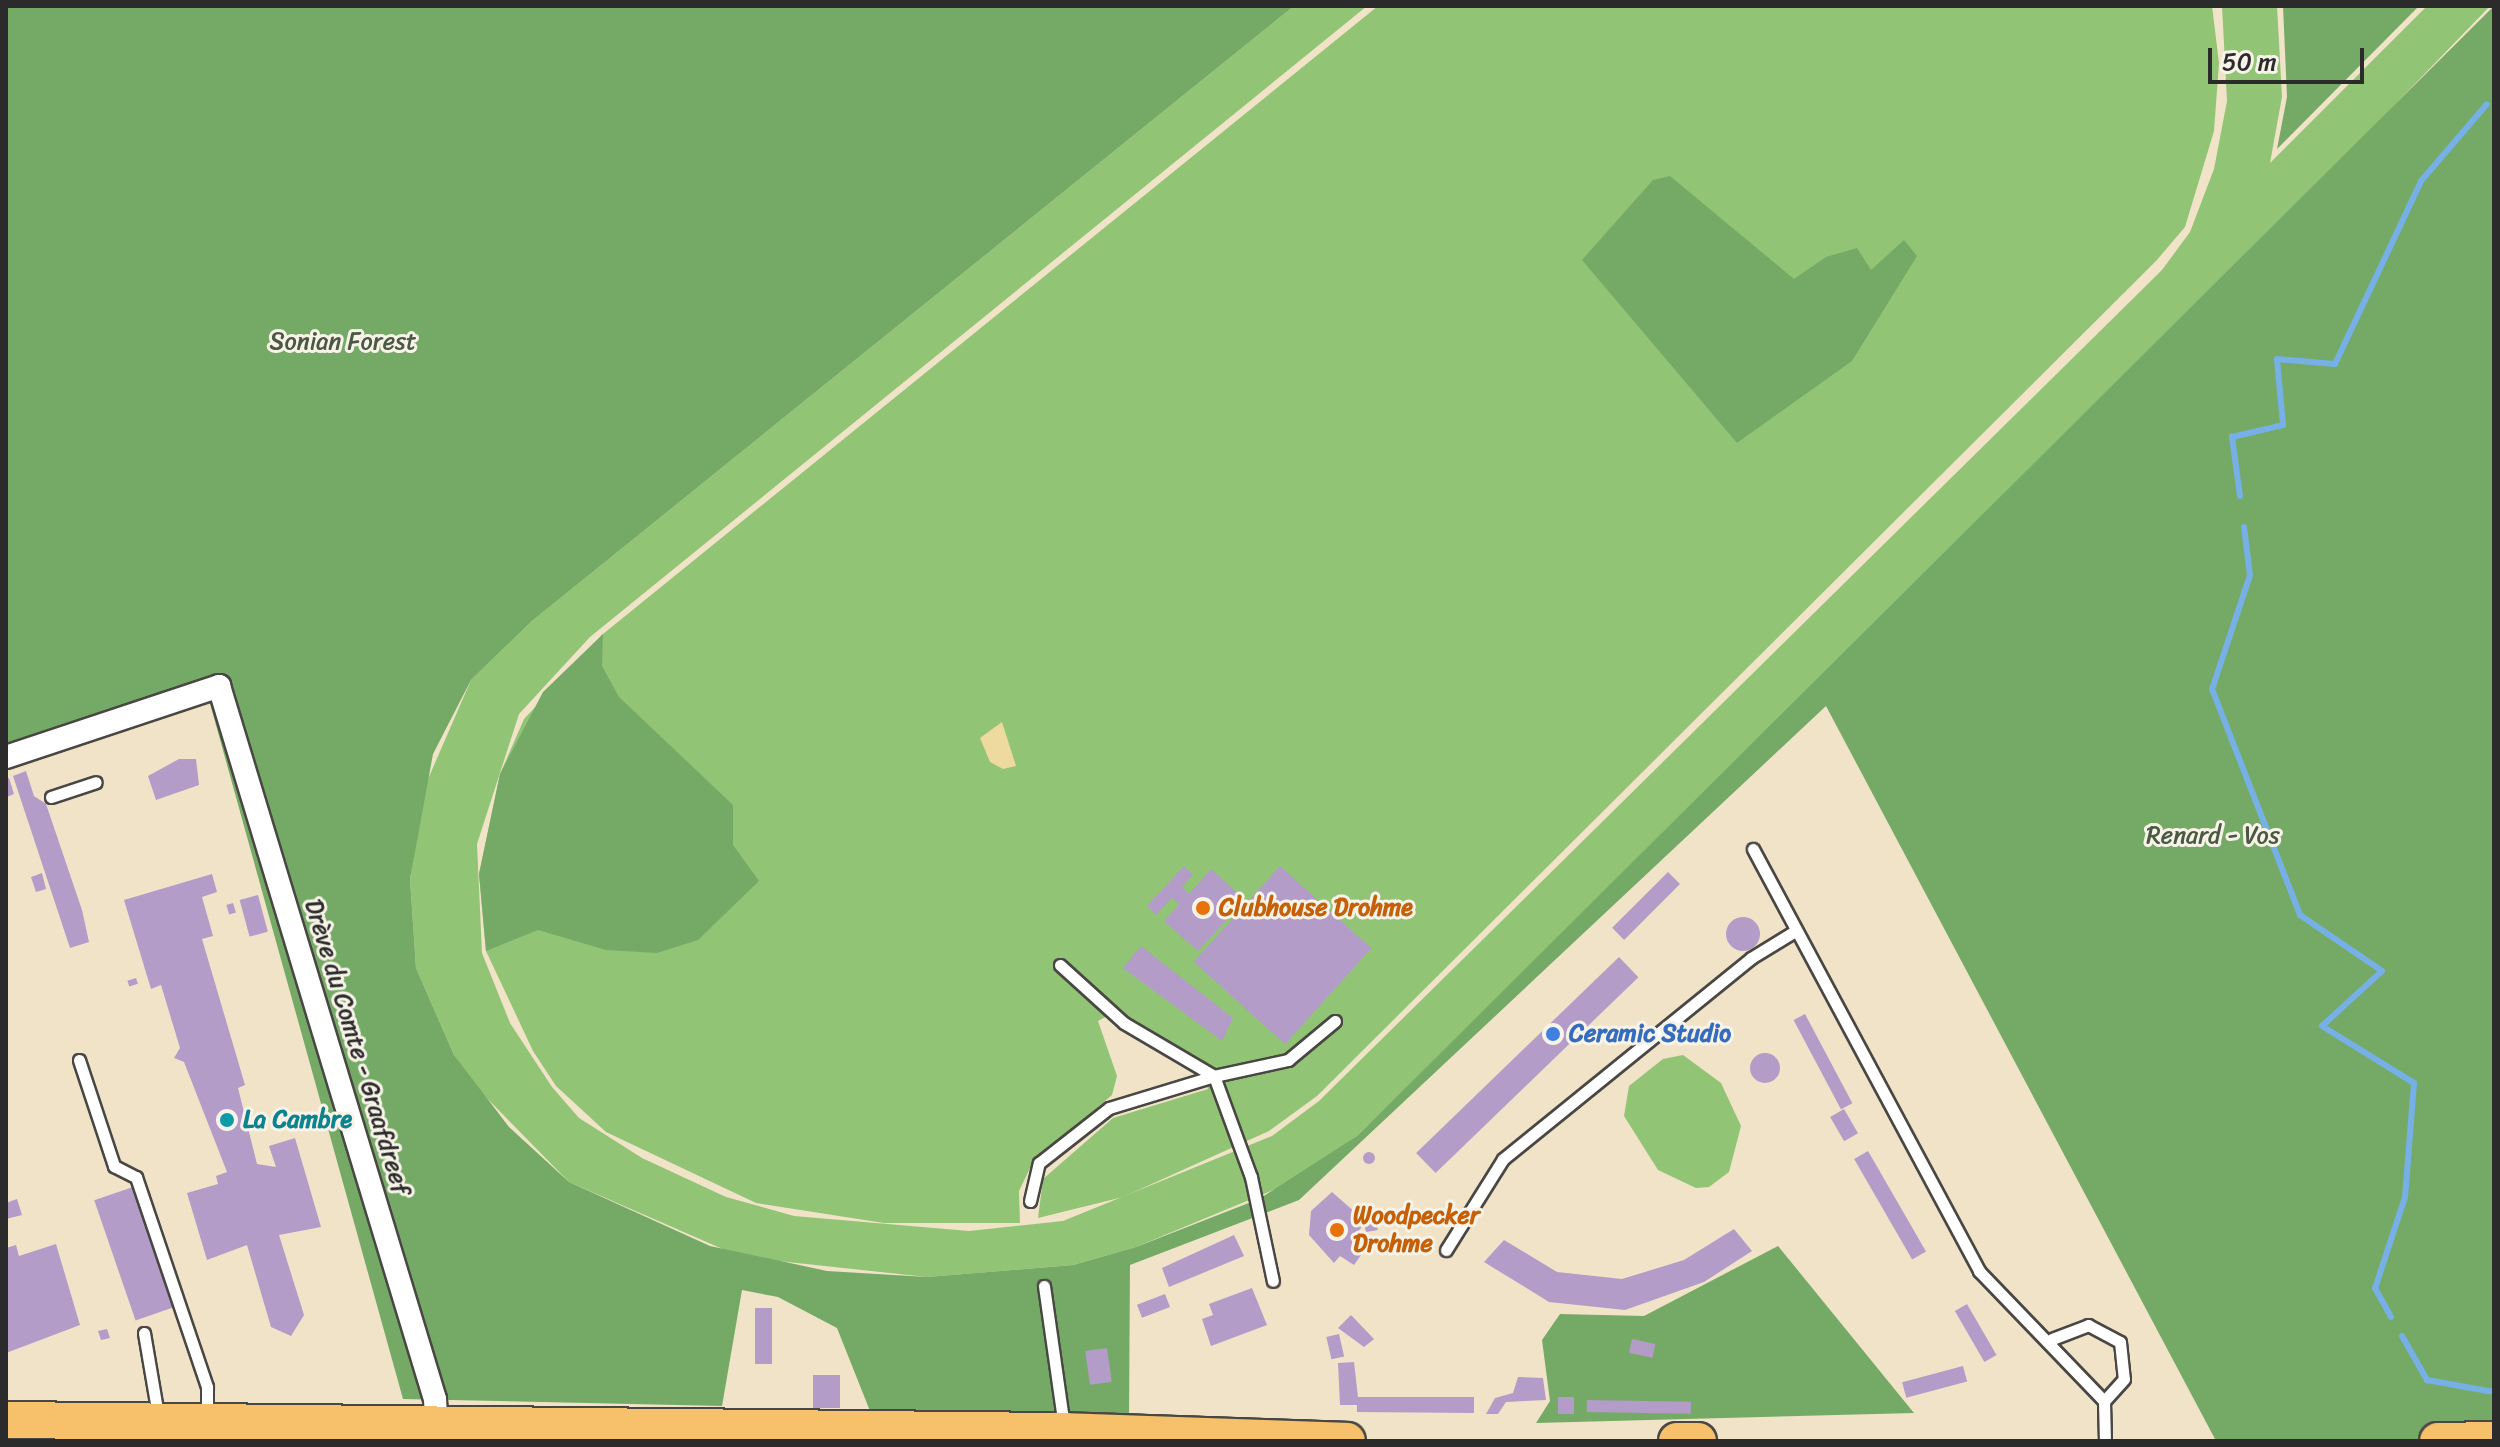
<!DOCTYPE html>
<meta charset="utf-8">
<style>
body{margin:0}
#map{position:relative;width:2500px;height:1447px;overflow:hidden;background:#f0e3c8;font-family:Sriracha,sans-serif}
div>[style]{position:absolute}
.green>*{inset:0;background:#92c475}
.forest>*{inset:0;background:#75aa66}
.sand>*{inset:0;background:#eeda9e}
.stream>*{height:6px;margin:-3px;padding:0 3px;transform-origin:3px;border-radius:3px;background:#76b0e7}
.building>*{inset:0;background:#b39cc8;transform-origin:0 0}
.round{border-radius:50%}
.roads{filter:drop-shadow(2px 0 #494743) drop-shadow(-2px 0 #494743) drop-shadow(0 2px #494743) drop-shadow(0 -2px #494743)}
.service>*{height:11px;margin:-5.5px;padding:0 5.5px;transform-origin:5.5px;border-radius:5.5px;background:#fff}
.minor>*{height:22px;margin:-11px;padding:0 11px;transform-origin:11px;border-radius:11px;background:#fff}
.primary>*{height:36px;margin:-18px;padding:0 18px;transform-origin:18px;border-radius:18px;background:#f7c06b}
.dots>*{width:22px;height:22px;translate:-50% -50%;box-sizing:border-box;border:4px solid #f7f3e8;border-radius:50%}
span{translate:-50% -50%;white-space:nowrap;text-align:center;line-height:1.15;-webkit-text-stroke:6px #f7f3e8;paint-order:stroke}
.park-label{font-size:24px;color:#4a5941}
.food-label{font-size:24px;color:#c56008;font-weight:700}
.left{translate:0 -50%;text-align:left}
.shop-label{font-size:24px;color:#366cbe;font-weight:700}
.street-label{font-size:24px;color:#2b2b2b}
.culture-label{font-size:24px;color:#0d838f;font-weight:700}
.frame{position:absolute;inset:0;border:8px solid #2b2b2b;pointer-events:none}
.scale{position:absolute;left:2208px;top:48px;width:156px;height:36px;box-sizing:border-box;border:4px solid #2b2b2b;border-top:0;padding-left:10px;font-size:24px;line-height:28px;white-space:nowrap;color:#2b2b2b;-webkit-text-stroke:6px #f7f3e8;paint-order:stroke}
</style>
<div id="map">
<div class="green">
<i style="clip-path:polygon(1294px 6px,1367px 6px,590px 637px,519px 714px,477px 844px,482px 953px,510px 1023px,552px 1087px,579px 1118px,642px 1158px,726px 1197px,794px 1216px,969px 1231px,1063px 1221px,1272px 1136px,1319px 1101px,2162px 270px,2190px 232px,2214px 169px,2227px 101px,2222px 6px,2277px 6px,2282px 97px,2270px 163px,2427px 6px,2490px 6px,2281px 223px,1357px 1136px,1297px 1180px,1136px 1247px,1073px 1265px,927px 1277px,741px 1257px,569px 1182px,478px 1089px,454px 1055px,416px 968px,410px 879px,425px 786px,471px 680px,532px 621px)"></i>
<i style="clip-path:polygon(1378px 6px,2212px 6px,2219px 63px,2214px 131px,2185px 227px,2156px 261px,1317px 1096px,1269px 1131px,1123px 1197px,1038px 1218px,1043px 1179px,1113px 1118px,1208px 1089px,1204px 1079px,1107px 1016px,1098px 1021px,1117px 1076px,1112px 1095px,1032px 1164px,1019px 1191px,1020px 1223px,884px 1223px,756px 1203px,606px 1132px,556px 1086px,533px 1051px,486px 951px,479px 874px,500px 774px,524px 719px,603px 634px)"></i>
<i style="clip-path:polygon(1683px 1055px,1721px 1083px,1741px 1126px,1729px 1172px,1709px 1187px,1696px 1188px,1658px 1170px,1624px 1116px,1629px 1086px,1663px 1059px)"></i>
</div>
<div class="forest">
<i style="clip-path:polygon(6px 6px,1294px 6px,532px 621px,471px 680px,433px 754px,410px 879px,416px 968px,454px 1055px,509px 1127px,569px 1182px,710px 1246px,827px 1271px,927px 1277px,1073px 1265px,1136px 1247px,1259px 1199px,1357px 1136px,2494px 6px,2494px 1439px,2215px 1439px,1826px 706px,1299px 1200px,1130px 1265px,1129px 1418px,870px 1411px,837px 1328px,778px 1297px,742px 1290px,722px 1406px,403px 1399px,209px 700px,6px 764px)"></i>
<i style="clip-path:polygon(2283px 6px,2419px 6px,2277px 149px,2287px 97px)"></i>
<i style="clip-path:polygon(1670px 176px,1794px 279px,1826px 257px,1857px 248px,1871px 270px,1904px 240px,1917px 256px,1852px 361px,1737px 443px,1582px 260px,1653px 180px)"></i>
<i style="clip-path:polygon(603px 634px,602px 666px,619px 697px,733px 805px,733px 845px,759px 881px,698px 940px,657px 953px,606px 950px,538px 930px,486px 951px,479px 874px,500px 774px,543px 692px)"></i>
<i style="clip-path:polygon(1778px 1246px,1914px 1413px,1536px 1423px,1550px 1401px,1542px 1340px,1560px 1314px,1644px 1316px)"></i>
</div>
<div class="sand">
<i style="clip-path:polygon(1002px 722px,1016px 766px,1003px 769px,990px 762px,980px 738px)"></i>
</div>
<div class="stream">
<i style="left:2240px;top:496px;width:60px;rotate:-97.7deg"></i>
<i style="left:2232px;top:437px;width:52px;rotate:-13.2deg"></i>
<i style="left:2283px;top:425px;width:66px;rotate:-95.2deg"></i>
<i style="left:2277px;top:359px;width:58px;rotate:4.9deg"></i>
<i style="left:2335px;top:364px;width:202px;rotate:-64.8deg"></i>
<i style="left:2421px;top:181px;width:101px;rotate:-49.4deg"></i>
<i style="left:2244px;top:527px;width:48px;rotate:82.9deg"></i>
<i style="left:2250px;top:575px;width:120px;rotate:108.4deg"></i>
<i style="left:2212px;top:689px;width:243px;rotate:68.7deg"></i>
<i style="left:2300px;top:915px;width:99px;rotate:34.3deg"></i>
<i style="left:2382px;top:971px;width:81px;rotate:137.5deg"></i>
<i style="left:2322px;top:1026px;width:108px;rotate:31.8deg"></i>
<i style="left:2414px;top:1083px;width:114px;rotate:94.5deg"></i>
<i style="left:2405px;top:1197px;width:96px;rotate:108.2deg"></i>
<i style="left:2375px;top:1288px;width:33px;rotate:61deg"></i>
<i style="left:2402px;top:1336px;width:51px;rotate:60.4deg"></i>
<i style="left:2427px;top:1380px;width:68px;rotate:10.2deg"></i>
</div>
<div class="building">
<i style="clip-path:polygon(179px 759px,196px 759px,199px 785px,156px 800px,148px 776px)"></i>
<i style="clip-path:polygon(26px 771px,34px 796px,46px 804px,82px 910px,89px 942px,70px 948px,13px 776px)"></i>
<i style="clip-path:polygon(9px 778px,14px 794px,7px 797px,6px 779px)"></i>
<i style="clip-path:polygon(1184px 866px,1193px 875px,1182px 887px,1189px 894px,1211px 869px,1245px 900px,1198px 951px,1164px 921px,1179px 904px,1172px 898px,1156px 915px,1147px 906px)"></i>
<i style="left:1280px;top:866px;width:123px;height:129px;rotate:42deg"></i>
<i style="left:1668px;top:872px;width:17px;height:79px;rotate:45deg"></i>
<i style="clip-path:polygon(42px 873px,46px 889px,36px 892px,31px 877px)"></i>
<i style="clip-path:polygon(212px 874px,217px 892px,202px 897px,213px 936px,202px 939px,245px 1085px,238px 1088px,257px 1164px,276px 1167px,269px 1146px,295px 1138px,321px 1227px,279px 1235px,304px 1315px,291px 1336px,271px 1327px,247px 1245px,207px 1260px,187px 1193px,218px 1184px,216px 1176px,227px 1172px,184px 1062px,174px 1058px,180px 1048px,161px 985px,151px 989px,124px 900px)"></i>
<i style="left:258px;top:895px;width:38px;height:19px;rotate:75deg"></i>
<i style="left:233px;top:903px;width:10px;height:7px;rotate:73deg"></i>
<i class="round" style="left:1726px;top:917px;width:34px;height:34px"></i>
<i style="clip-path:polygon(1141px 946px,1233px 1018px,1222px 1041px,1123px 968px)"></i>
<i style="left:1619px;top:957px;width:28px;height:282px;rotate:46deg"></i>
<i style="left:136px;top:978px;width:6px;height:9px;rotate:72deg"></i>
<i style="left:1805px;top:1014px;width:101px;height:13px;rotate:62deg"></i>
<i class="round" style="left:1750px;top:1053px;width:30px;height:30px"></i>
<i style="left:1844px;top:1109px;width:28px;height:16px;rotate:60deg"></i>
<i style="left:1868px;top:1151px;width:116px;height:16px;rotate:60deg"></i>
<i class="round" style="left:1363px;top:1152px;width:12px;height:12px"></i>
<i style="left:133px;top:1187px;width:127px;height:41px;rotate:71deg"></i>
<i style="clip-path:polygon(1332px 1192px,1364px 1220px,1375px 1219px,1378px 1230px,1366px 1232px,1364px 1224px,1353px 1238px,1366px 1248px,1354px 1265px,1340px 1256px,1334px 1263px,1309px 1235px,1311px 1211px)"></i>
<i style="clip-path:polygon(17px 1199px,22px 1215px,6px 1219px,6px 1203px)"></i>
<i style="clip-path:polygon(1734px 1229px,1752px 1251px,1704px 1282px,1625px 1310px,1549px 1302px,1484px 1262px,1504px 1240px,1557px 1272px,1622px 1279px,1684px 1260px)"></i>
<i style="clip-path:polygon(1234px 1235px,1244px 1256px,1169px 1287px,1162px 1268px)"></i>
<i style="clip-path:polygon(56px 1244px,80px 1325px,6px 1353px,6px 1248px,16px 1245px,19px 1256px)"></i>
<i style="clip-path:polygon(1252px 1288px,1267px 1325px,1211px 1346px,1202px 1319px,1213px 1315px,1209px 1304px)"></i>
<i style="left:1165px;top:1294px;width:14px;height:30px;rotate:69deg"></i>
<i style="left:1967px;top:1304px;width:59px;height:14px;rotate:60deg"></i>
<i style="left:755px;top:1308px;width:17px;height:56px"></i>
<i style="clip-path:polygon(1351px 1315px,1374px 1339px,1364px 1347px,1338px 1328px)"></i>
<i style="clip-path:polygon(107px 1329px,110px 1338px,101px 1340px,98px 1331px)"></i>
<i style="left:1339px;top:1334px;width:23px;height:13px;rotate:77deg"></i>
<i style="left:1632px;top:1339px;width:24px;height:14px;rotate:12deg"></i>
<i style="left:1107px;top:1348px;width:34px;height:22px;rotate:82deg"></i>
<i style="clip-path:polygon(1354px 1362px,1358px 1397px,1474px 1397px,1474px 1413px,1357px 1412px,1357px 1405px,1340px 1405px,1338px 1363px)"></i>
<i style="left:1963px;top:1366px;width:16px;height:63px;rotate:75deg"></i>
<i style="left:813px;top:1375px;width:27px;height:33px"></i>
<i style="clip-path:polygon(1518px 1377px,1543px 1378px,1546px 1400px,1506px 1402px,1498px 1414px,1486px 1414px,1495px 1398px,1513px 1393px)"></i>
<i style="left:1558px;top:1397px;width:16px;height:17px"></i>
<i style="left:1587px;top:1400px;width:104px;height:12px;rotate:1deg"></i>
</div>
<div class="roads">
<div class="service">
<i style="left:51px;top:797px;width:47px;rotate:-18.4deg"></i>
<i style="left:1753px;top:849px;width:479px;rotate:61.8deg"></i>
<i style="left:1979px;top:1271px;width:180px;rotate:46.1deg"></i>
<i style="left:1060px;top:965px;width:86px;rotate:42.2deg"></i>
<i style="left:1124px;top:1023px;width:104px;rotate:30.5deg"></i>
<i style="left:1214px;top:1076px;width:76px;rotate:-12.2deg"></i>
<i style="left:1288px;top:1060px;width:61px;rotate:-39.7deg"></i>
<i style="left:79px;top:1060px;width:112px;rotate:71.7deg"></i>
<i style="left:114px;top:1166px;width:25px;rotate:27deg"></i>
<i style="left:136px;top:1177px;width:222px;rotate:71.3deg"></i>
<i style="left:207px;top:1387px;width:29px;rotate:90deg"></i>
<i style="left:1030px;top:1201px;width:39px;rotate:-77deg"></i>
<i style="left:1039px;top:1163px;width:89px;rotate:-38.2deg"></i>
<i style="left:1109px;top:1108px;width:110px;rotate:-16.9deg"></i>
<i style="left:1214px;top:1076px;width:108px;rotate:69.9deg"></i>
<i style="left:1251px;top:1177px;width:106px;rotate:78.1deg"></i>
<i style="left:1446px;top:1250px;width:107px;rotate:-57.9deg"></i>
<i style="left:1503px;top:1159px;width:319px;rotate:-39deg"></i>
<i style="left:1751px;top:958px;width:52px;rotate:-31.5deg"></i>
<i style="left:1044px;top:1286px;width:141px;rotate:81.9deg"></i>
<i style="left:144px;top:1333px;width:83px;rotate:80.3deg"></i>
<i style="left:2052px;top:1339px;width:39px;rotate:-21deg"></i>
<i style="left:2088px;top:1325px;width:36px;rotate:28deg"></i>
<i style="left:2120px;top:1342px;width:37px;rotate:84deg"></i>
<i style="left:2124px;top:1379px;width:30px;rotate:132deg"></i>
<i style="left:2104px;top:1401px;width:40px;rotate:88.6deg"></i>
</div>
<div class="minor">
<i style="left:6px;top:757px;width:225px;rotate:-18.4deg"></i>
<i style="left:219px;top:686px;width:745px;rotate:73.15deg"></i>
<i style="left:435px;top:1399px;width:38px;rotate:87deg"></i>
</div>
<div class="primary">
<i style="left:6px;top:1420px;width:1059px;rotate:0.6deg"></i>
<i style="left:1065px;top:1431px;width:282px;rotate:2deg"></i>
<i style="left:1677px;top:1441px;width:21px"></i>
<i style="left:2438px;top:1441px;width:56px;rotate:-1deg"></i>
</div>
</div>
<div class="dots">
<i style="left:1203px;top:908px;background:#e8710a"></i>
<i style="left:1553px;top:1034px;background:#3f7fe0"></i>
<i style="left:227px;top:1120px;background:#0f9aa8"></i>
<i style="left:1337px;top:1230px;background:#e8710a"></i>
</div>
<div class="park-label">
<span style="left:343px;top:342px">Sonian Forest</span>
<span style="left:2213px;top:836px">Renard - Vos</span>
</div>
<div class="food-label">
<span class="left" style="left:1219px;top:908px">Clubhouse Drohme</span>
<span class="left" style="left:1353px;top:1230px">Woodpecker<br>Drohme</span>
</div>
<div class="shop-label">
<span class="left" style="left:1569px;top:1034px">Ceramic Studio</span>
</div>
<div class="street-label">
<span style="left:357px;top:1047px;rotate:73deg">Drève du Comte - Graafdreef</span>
</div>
<div class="culture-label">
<span class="left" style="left:243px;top:1120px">La Cambre</span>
</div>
<div class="frame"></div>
<div class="scale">50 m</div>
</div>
